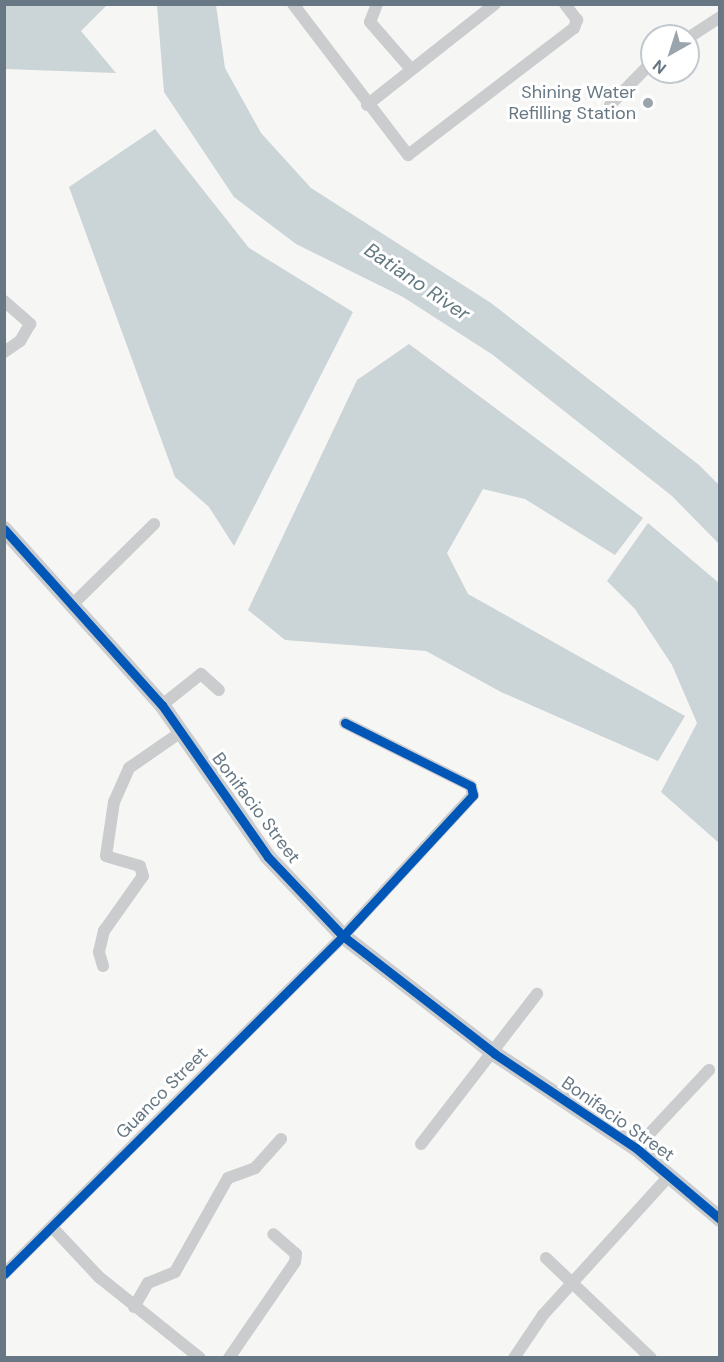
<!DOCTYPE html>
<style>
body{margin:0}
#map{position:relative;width:724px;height:1362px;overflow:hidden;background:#f6f6f5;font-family:"DM Sans",sans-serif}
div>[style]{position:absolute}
.water>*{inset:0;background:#cbd4d6}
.minor>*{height:12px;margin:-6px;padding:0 6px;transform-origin:6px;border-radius:6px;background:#cbcccd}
.tertiary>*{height:16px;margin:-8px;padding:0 8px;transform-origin:8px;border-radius:8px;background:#cbcccd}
.cycleway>*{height:9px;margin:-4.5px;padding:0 4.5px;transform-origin:4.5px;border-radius:4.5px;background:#0057b8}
.dots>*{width:16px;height:16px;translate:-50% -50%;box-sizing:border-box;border:3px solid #fff;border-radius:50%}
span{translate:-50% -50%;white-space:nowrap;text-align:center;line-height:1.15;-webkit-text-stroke:6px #fff;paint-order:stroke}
.poi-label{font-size:18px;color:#677884}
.right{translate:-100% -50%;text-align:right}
.street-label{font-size:18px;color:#677884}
.water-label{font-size:20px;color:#637980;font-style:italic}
.frame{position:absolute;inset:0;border:6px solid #677884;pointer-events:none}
.north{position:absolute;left:640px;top:24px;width:60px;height:60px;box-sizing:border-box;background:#fff;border:2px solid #c2c9ce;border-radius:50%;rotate:219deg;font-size:16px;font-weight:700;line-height:24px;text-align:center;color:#677884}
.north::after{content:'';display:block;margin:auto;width:21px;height:27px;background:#99a4ac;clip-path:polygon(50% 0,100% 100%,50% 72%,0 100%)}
</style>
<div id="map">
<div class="water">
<i style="clip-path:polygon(5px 4px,107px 5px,81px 31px,116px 73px,5px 69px)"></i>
<i style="clip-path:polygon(157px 5px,216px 5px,225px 68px,261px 133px,311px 188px,491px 303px,699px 465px,719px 485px,719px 544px,672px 496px,493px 355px,403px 297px,296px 244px,234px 197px,164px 92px)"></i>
<i style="clip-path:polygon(155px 129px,249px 248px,353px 312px,234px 546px,209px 507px,175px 477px,69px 187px)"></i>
<i style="clip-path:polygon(409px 344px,643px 518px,615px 555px,525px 499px,483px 489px,447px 553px,468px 594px,685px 716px,658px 761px,501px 692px,426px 651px,285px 640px,248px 610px,357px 380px)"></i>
<i style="clip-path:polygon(648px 523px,719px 583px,719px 843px,661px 792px,697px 723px,672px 665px,635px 609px,607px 581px)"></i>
</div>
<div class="minor">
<i style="left:293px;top:4px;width:190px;rotate:52.7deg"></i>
<i style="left:408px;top:155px;width:209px;rotate:-37.4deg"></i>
<i style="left:574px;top:28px;width:9px;rotate:-69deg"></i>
<i style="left:577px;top:20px;width:20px;rotate:-127deg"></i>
<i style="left:377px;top:4px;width:19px;rotate:111deg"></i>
<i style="left:370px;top:22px;width:62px;rotate:48.9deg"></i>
<i style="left:688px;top:38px;width:38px;rotate:-33deg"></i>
<i style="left:367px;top:105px;width:163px;rotate:-38.3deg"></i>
<i style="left:610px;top:105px;width:60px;rotate:-45.7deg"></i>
<i style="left:4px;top:301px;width:35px;rotate:41deg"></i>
<i style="left:30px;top:324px;width:20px;rotate:120deg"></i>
<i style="left:20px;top:341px;width:19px;rotate:145deg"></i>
<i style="left:73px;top:604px;width:114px;rotate:-44.6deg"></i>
<i style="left:162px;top:705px;width:50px;rotate:-38.5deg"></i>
<i style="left:201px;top:674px;width:24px;rotate:42deg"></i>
<i style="left:103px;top:966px;width:15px;rotate:-106deg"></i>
<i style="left:99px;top:952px;width:22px;rotate:-77deg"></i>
<i style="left:104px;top:931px;width:67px;rotate:-54.7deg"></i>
<i style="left:143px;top:876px;width:10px;rotate:-107deg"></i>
<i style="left:140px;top:866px;width:35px;rotate:-164deg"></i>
<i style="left:106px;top:856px;width:55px;rotate:-81.6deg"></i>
<i style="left:114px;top:802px;width:37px;rotate:-66deg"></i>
<i style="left:129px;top:768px;width:63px;rotate:-34.7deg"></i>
<i style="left:421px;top:1144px;width:190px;rotate:-52.3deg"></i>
<i style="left:636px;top:1148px;width:107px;rotate:-46.9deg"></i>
<i style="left:52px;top:1227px;width:69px;rotate:46.8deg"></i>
<i style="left:99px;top:1277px;width:129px;rotate:38.7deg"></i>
<i style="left:546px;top:1258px;width:145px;rotate:43.6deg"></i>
<i style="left:4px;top:1274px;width:479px;rotate:-44.9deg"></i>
<i style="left:343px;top:936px;width:192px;rotate:-47.3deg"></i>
<i style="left:473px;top:795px;width:9px;rotate:-103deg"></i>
<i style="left:471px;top:786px;width:141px;rotate:-153.4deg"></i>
<i style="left:134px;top:1307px;width:28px;rotate:-60deg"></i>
<i style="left:148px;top:1283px;width:29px;rotate:-22deg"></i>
<i style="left:175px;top:1272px;width:108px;rotate:-60.6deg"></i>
<i style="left:228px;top:1178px;width:29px;rotate:-20deg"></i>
<i style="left:255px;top:1168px;width:39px;rotate:-48deg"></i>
<i style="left:229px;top:1358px;width:116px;rotate:-55.5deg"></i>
<i style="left:295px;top:1262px;width:8px;rotate:-83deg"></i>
<i style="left:296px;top:1254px;width:30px;rotate:-139deg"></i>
<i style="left:514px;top:1358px;width:52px;rotate:-56deg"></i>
<i style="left:543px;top:1315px;width:188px;rotate:-47.8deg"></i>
</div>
<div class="tertiary">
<i style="left:4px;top:529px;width:237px;rotate:48.1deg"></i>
<i style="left:162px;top:705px;width:185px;rotate:55.1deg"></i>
<i style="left:268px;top:857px;width:109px;rotate:46.5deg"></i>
<i style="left:343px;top:936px;width:192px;rotate:37.8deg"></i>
<i style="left:495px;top:1054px;width:169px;rotate:33.7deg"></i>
<i style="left:636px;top:1148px;width:110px;rotate:40.2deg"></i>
</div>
<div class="cycleway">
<i style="left:4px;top:529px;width:237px;rotate:48.1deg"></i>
<i style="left:162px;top:705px;width:185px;rotate:55.1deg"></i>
<i style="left:268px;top:857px;width:109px;rotate:46.5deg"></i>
<i style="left:343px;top:936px;width:192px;rotate:37.8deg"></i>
<i style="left:495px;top:1054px;width:169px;rotate:33.7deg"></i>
<i style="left:636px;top:1148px;width:110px;rotate:40.2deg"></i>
<i style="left:4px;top:1274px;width:479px;rotate:-44.9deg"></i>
<i style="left:343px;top:936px;width:192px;rotate:-47.3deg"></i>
<i style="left:473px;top:795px;width:9px;rotate:-103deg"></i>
<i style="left:471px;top:786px;width:141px;rotate:-153.4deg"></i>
</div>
<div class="dots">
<i style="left:648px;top:103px;background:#99a4ac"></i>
</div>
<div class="poi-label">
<span class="right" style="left:636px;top:103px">Shining Water<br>Refilling Station</span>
</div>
<div class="street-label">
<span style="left:256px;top:808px;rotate:53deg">Bonifacio Street</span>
<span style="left:162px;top:1093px;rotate:-45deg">Guanco Street</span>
<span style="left:618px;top:1119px;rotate:35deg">Bonifacio Street</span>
</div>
<div class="water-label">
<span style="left:417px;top:282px;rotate:34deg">Batiano River</span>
</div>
<div class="frame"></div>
<div class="north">N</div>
</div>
